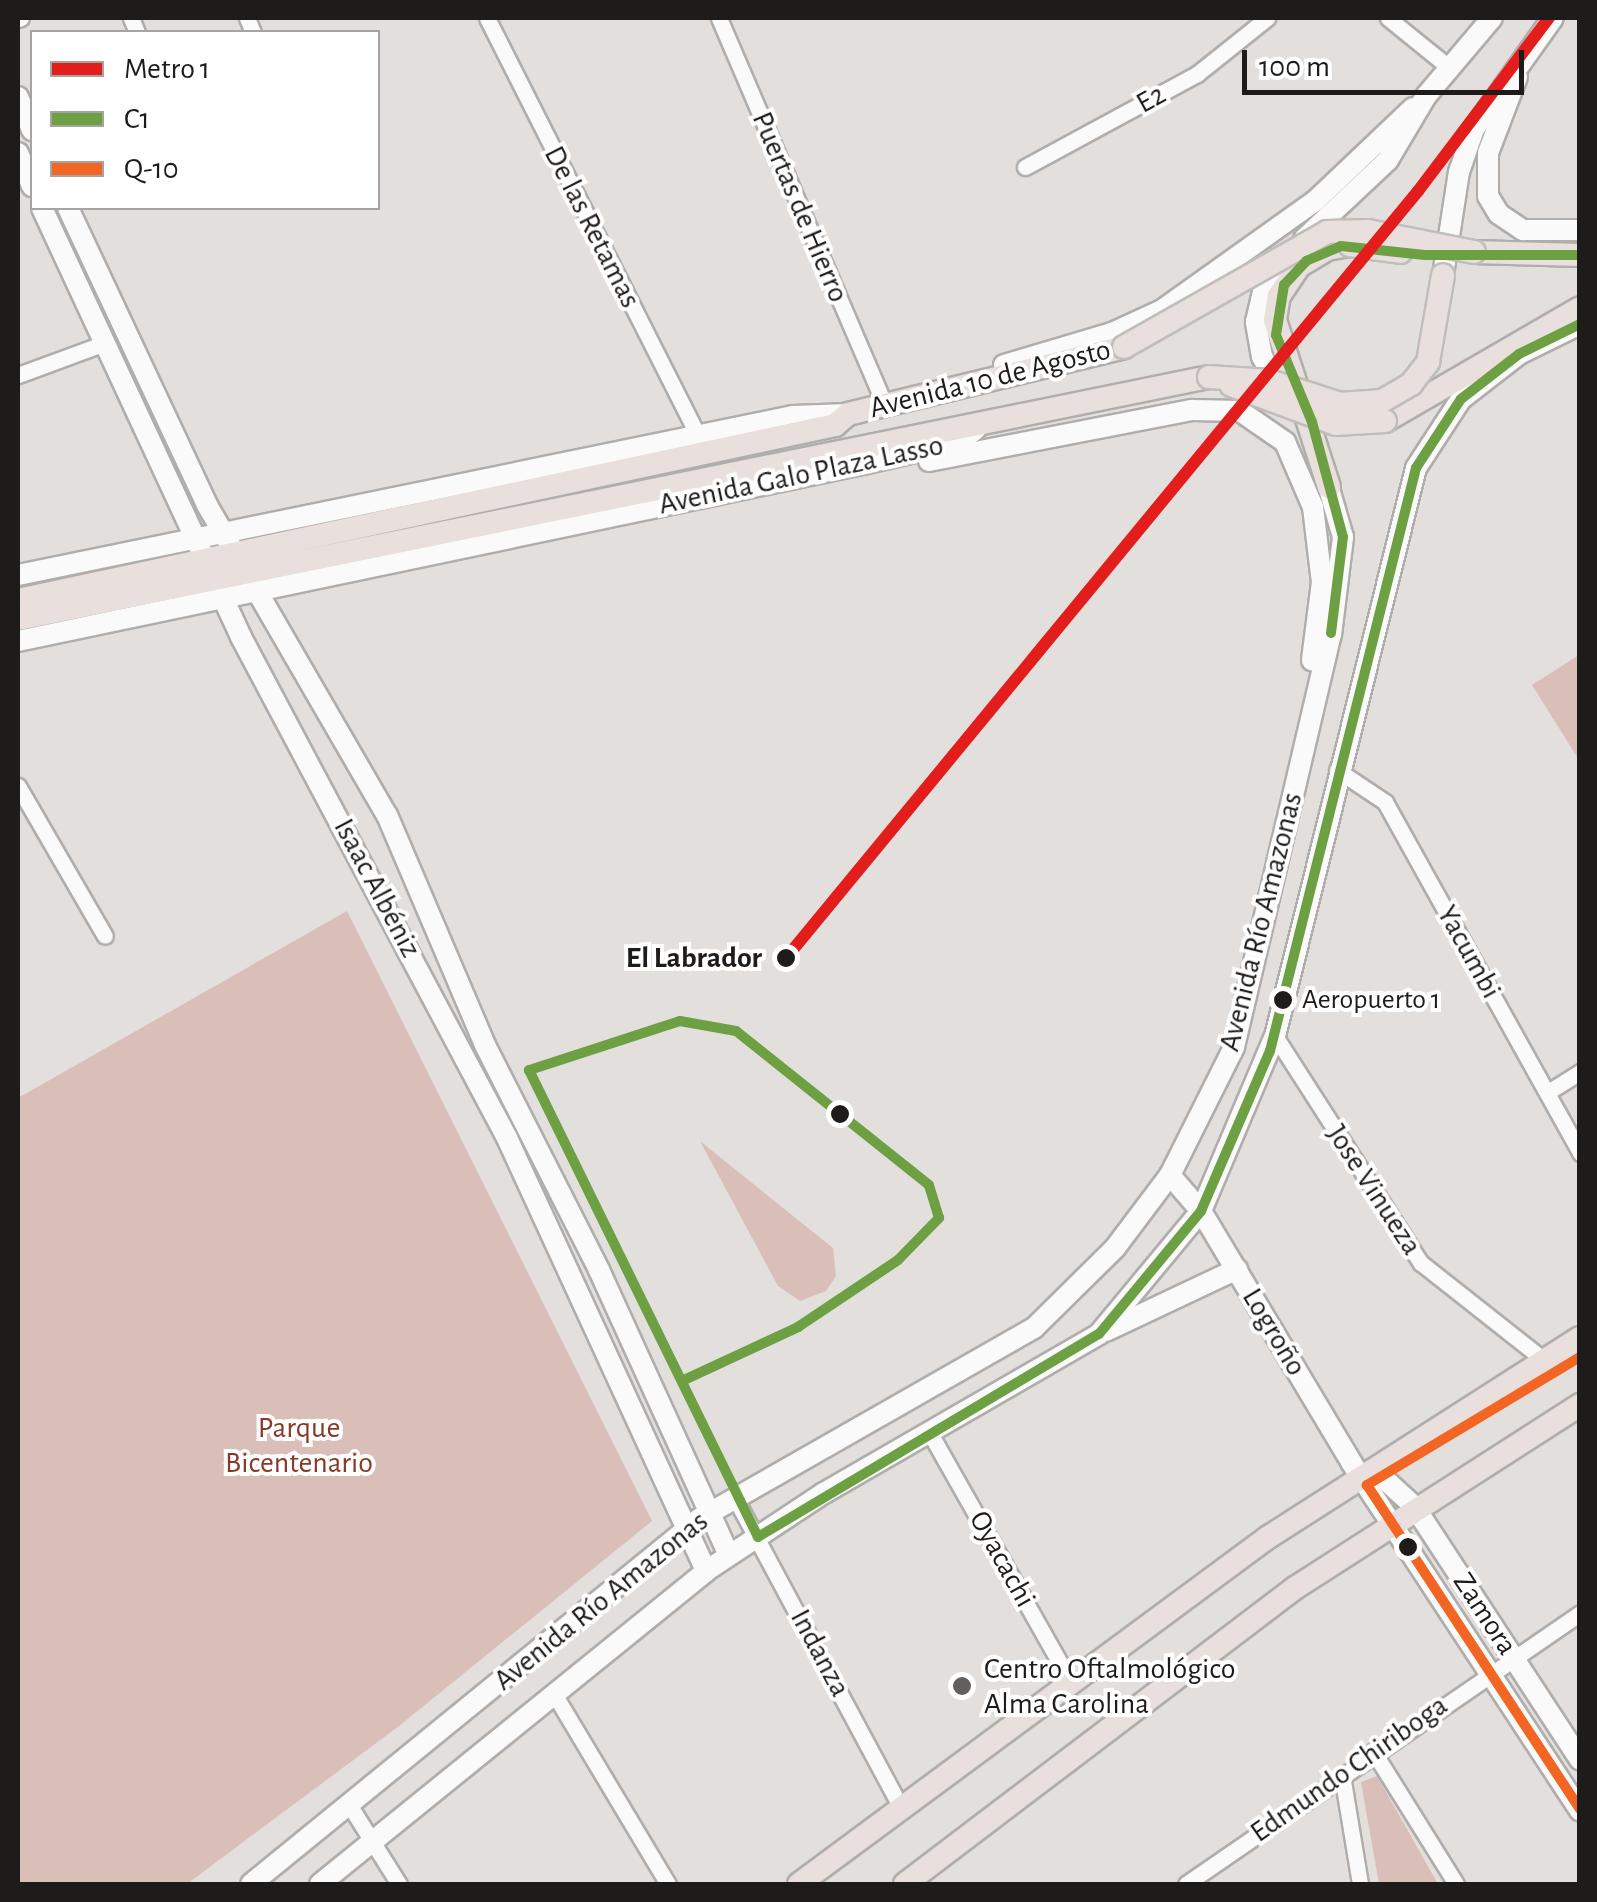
<!DOCTYPE html>
<meta charset="utf-8">
<style>
body{margin:0}
#map{position:relative;width:1597px;height:1902px;overflow:hidden;background:#e2dfdd;font-family:"Alegreya Sans",sans-serif}
div>[style]{position:absolute}
.green>*{inset:0;background:#dabfb8}
.roads{filter:drop-shadow(2px 0 #b0aead) drop-shadow(-2px 0 #b0aead) drop-shadow(0 2px #b0aead) drop-shadow(0 -2px #b0aead)}
.street>*{height:15px;margin:-7.5px;padding:0 7.5px;transform-origin:7.5px;border-radius:7.5px;background:#fbfafa}
.secondary>*{height:20px;margin:-10px;padding:0 10px;transform-origin:10px;border-radius:10px;background:#fbfafa}
.primary>*{height:22px;margin:-11px;padding:0 11px;transform-origin:11px;border-radius:11px;background:#e9dfdc}
.bridges{filter:drop-shadow(2px 0 #bfbebd) drop-shadow(-2px 0 #bfbebd) drop-shadow(0 2px #bfbebd) drop-shadow(0 -2px #bfbebd)}
.primary-bridge>*{height:22px;margin:-11px;padding:0 11px;transform-origin:11px;border-radius:11px;background:#e9dfdc}
.bus-1>*{height:10px;margin:-5px;padding:0 5px;transform-origin:5px;border-radius:5px;background:#6da042}
.bus-2>*{height:10px;margin:-5px;padding:0 5px;transform-origin:5px;border-radius:5px;background:#f26522}
.metro-1>*{height:12px;margin:-6px;padding:0 6px;transform-origin:6px;border-radius:6px;background:#e31d1b}
.dots>*{width:28px;height:28px;translate:-50% -50%;box-sizing:border-box;border:5px solid #fff;border-radius:50%}
span{translate:-50% -50%;white-space:nowrap;text-align:center;line-height:1.15;-webkit-text-stroke:8px #fff;paint-order:stroke}
.bus-label{font-size:28px;color:#1d1c1b}
.left{translate:0 -50%;text-align:left}
.street-label{font-size:30px;color:#1d1c1b}
.stop-label{font-size:30px;color:#1d1c1b;font-weight:700}
.right{translate:-100% -50%;text-align:right}
.park-label{font-size:30px;color:#883825}
.poi-label{font-size:30px;color:#1d1c1b}
.frame{position:absolute;inset:0;border:20px solid #1d1c1b;pointer-events:none}
.legend{position:absolute;left:30px;top:30px;width:350px;height:180px;box-sizing:border-box;background:#fff;border:2px solid #a5a4a4;margin:0;padding:12px 18px;list-style:none;font-size:30px;color:#1d1c1b}
.legend li{display:flex;align-items:center;gap:20px;height:50px}
.legend b{width:50px;border:2px solid #a5a4a4}
.scale{position:absolute;left:1242px;top:50px;width:282px;height:45px;box-sizing:border-box;border:5px solid #1d1c1b;border-top:0;padding-left:12px;font-size:30px;line-height:35px;white-space:nowrap;color:#1d1c1b;-webkit-text-stroke:8px #fff;paint-order:stroke}
</style>
<div id="map">
<div class="green">
<i style="clip-path:polygon(1579px 655px,1579px 760px,1532px 685px)"></i>
<i style="clip-path:polygon(347px 911px,652px 1521px,399px 1726px,187px 1884px,18px 1884px,18px 1098px)"></i>
<i style="clip-path:polygon(700px 1141px,833px 1248px,836px 1276px,826px 1291px,800px 1301px,778px 1286px)"></i>
<i style="clip-path:polygon(1377px 1776px,1438px 1884px,1379px 1884px,1361px 1782px)"></i>
</div>
<div class="roads">
<div class="street">
<i style="left:131px;top:18px;width:15px;rotate:67deg"></i>
<i style="left:247px;top:18px;width:15px;rotate:67deg"></i>
<i style="left:487px;top:18px;width:468px;rotate:63.2deg"></i>
<i style="left:719px;top:18px;width:411px;rotate:66.8deg"></i>
<i style="left:1388px;top:18px;width:81px;rotate:39deg"></i>
<i style="left:18px;top:19px;width:3px;rotate:-18deg"></i>
<i style="left:1025px;top:167px;width:196px;rotate:-28.4deg"></i>
<i style="left:1197px;top:74px;width:90px;rotate:-38.7deg"></i>
<i style="left:18px;top:375px;width:93px;rotate:-20.2deg"></i>
<i style="left:1337px;top:770px;width:58px;rotate:33.7deg"></i>
<i style="left:1385px;top:802px;width:402px;rotate:60.9deg"></i>
<i style="left:18px;top:786px;width:173px;rotate:59.9deg"></i>
<i style="left:1275px;top:1036px;width:270px;rotate:57.3deg"></i>
<i style="left:1421px;top:1263px;width:157px;rotate:38.3deg"></i>
<i style="left:1548px;top:1092px;width:38px;rotate:-32deg"></i>
<i style="left:931px;top:1435px;width:286px;rotate:60.5deg"></i>
<i style="left:735px;top:1498px;width:354px;rotate:61.8deg"></i>
<i style="left:553px;top:1692px;width:224px;rotate:59.1deg"></i>
<i style="left:1373px;top:1751px;width:157px;rotate:58deg"></i>
<i style="left:1342px;top:1775px;width:110px;rotate:80.6deg"></i>
<i style="left:350px;top:1806px;width:92px;rotate:57.9deg"></i>
<i style="left:1186px;top:1884px;width:478px;rotate:-34.5deg"></i>
</div>
<div class="secondary">
<i style="left:1517px;top:77px;width:81px;rotate:110.9deg"></i>
<i style="left:1488px;top:153px;width:43px;rotate:90deg"></i>
<i style="left:1488px;top:196px;width:21px;rotate:59deg"></i>
<i style="left:1499px;top:214px;width:29px;rotate:34deg"></i>
<i style="left:1523px;top:230px;width:57px"></i>
<i style="left:18px;top:97px;width:36px;rotate:67deg"></i>
<i style="left:18px;top:153px;width:36px;rotate:67deg"></i>
<i style="left:42px;top:208px;width:473px;rotate:65.1deg"></i>
<i style="left:241px;top:637px;width:567px;rotate:62.03deg"></i>
<i style="left:507px;top:1138px;width:477px;rotate:65.3deg"></i>
<i style="left:68px;top:208px;width:328px;rotate:64.9deg"></i>
<i style="left:207px;top:505px;width:358px;rotate:59.9deg"></i>
<i style="left:387px;top:815px;width:250px;rotate:66.9deg"></i>
<i style="left:485px;top:1045px;width:252px;rotate:63.1deg"></i>
<i style="left:599px;top:1270px;width:313px;rotate:65.5deg"></i>
<i style="left:1304px;top:239px;width:115px;rotate:-43.2deg"></i>
<i style="left:1388px;top:160px;width:74px;rotate:-59.3deg"></i>
<i style="left:1426px;top:96px;width:102px;rotate:-49.8deg"></i>
<i style="left:1443px;top:275px;width:104px;rotate:-81.2deg"></i>
<i style="left:1459px;top:172px;width:46px;rotate:-70.8deg"></i>
<i style="left:1474px;top:129px;width:136px;rotate:-54.6deg"></i>
<i style="left:1004px;top:365px;width:113px;rotate:-16.5deg"></i>
<i style="left:1112px;top:333px;width:55px;rotate:-24.7deg"></i>
<i style="left:1162px;top:310px;width:188px;rotate:-35.5deg"></i>
<i style="left:1315px;top:201px;width:135px;rotate:-43.5deg"></i>
<i style="left:1281px;top:392px;width:40px;rotate:-118deg"></i>
<i style="left:1262px;top:357px;width:36px;rotate:-100deg"></i>
<i style="left:1256px;top:322px;width:39px;rotate:-77deg"></i>
<i style="left:1265px;top:284px;width:31px;rotate:-54deg"></i>
<i style="left:929px;top:461px;width:268px;rotate:-11deg"></i>
<i style="left:1192px;top:410px;width:48px;rotate:1.2deg"></i>
<i style="left:1240px;top:411px;width:55px;rotate:34.6deg"></i>
<i style="left:1285px;top:442px;width:71px;rotate:66.7deg"></i>
<i style="left:1313px;top:507px;width:76px;rotate:83.2deg"></i>
<i style="left:1322px;top:582px;width:79px;rotate:97.3deg"></i>
<i style="left:18px;top:575px;width:791px;rotate:-11.59deg"></i>
<i style="left:793px;top:416px;width:55px;rotate:-2.1deg"></i>
<i style="left:18px;top:641px;width:863px;rotate:-11.83deg"></i>
<i style="left:863px;top:464px;width:98px;rotate:-12.9deg"></i>
<i style="left:959px;top:442px;width:21px;rotate:-37deg"></i>
<i style="left:1170px;top:1175px;width:48px;rotate:49.3deg"></i>
<i style="left:1201px;top:1211px;width:292px;rotate:59.1deg"></i>
<i style="left:1351px;top:1462px;width:417px;rotate:56.7deg"></i>
<i style="left:1106px;top:1331px;width:145px;rotate:-25.3deg"></i>
<i style="left:1359px;top:1474px;width:22px;rotate:5deg"></i>
<i style="left:1381px;top:1476px;width:45px;rotate:42.3deg"></i>
<i style="left:1414px;top:1506px;width:303px;rotate:56.8deg"></i>
<i style="left:251px;top:1884px;width:578px;rotate:-39.17deg"></i>
<i style="left:699px;top:1519px;width:386px;rotate:-29.7deg"></i>
<i style="left:1034px;top:1328px;width:114px;rotate:-44.6deg"></i>
<i style="left:1115px;top:1248px;width:91px;rotate:-53deg"></i>
<i style="left:1170px;top:1175px;width:143px;rotate:-63.4deg"></i>
<i style="left:1234px;top:1047px;width:423px;rotate:-76.8deg"></i>
<i style="left:1331px;top:635px;width:99px;rotate:-83deg"></i>
<i style="left:1343px;top:537px;width:65px;rotate:-106.2deg"></i>
<i style="left:320px;top:1884px;width:497px;rotate:-39deg"></i>
<i style="left:706px;top:1571px;width:141px;rotate:-33.5deg"></i>
<i style="left:824px;top:1493px;width:318px;rotate:-30deg"></i>
<i style="left:1099px;top:1334px;width:160px;rotate:-50.3deg"></i>
<i style="left:1201px;top:1211px;width:190px;rotate:-67.1deg"></i>
<i style="left:1275px;top:1036px;width:585px;rotate:-76.06deg"></i>
<i style="left:1416px;top:468px;width:82px;rotate:-56.9deg"></i>
<i style="left:1461px;top:399px;width:73px;rotate:-37.8deg"></i>
<i style="left:1519px;top:354px;width:68px;rotate:-26.2deg"></i>
</div>
<div class="primary">
<i style="left:1474px;top:252px;width:106px;rotate:1.6deg"></i>
<i style="left:1385px;top:421px;width:225px;rotate:-30.1deg"></i>
<i style="left:1329px;top:487px;width:176px;rotate:-107.9deg"></i>
<i style="left:1275px;top:320px;width:24px;rotate:-81deg"></i>
<i style="left:1279px;top:296px;width:36px;rotate:-56deg"></i>
<i style="left:1299px;top:266px;width:33px;rotate:-31deg"></i>
<i style="left:1327px;top:249px;width:23px;rotate:-10deg"></i>
<i style="left:18px;top:600px;width:836px;rotate:-12.09deg"></i>
<i style="left:835px;top:425px;width:17px;rotate:-40deg"></i>
<i style="left:848px;top:414px;width:284px;rotate:-13.6deg"></i>
<i style="left:18px;top:619px;width:1215px;rotate:-11.49deg"></i>
<i style="left:799px;top:1884px;width:582px;rotate:-36.48deg"></i>
<i style="left:1267px;top:1538px;width:371px;rotate:-32.6deg"></i>
<i style="left:905px;top:1884px;width:490px;rotate:-37.2deg"></i>
<i style="left:1295px;top:1588px;width:339px;rotate:-32.7deg"></i>
</div>
</div>
<div class="bridges">
<div class="primary-bridge">
<i style="left:1350px;top:245px;width:51px;rotate:7.8deg"></i>
<i style="left:1124px;top:347px;width:233px;rotate:-29.5deg"></i>
<i style="left:1327px;top:232px;width:41px;rotate:-1.4deg"></i>
<i style="left:1368px;top:231px;width:108px;rotate:11.2deg"></i>
<i style="left:1209px;top:377px;width:60px;rotate:3.8deg"></i>
<i style="left:1269px;top:381px;width:75px;rotate:17.9deg"></i>
<i style="left:1340px;top:404px;width:42px;rotate:-4.1deg"></i>
<i style="left:1382px;top:401px;width:34px;rotate:-30deg"></i>
<i style="left:1411px;top:384px;width:28px;rotate:-52deg"></i>
<i style="left:1428px;top:362px;width:88px;rotate:-80.2deg"></i>
<i style="left:1231px;top:385px;width:112px;rotate:20.4deg"></i>
<i style="left:1336px;top:424px;width:49px;rotate:-3.5deg"></i>
</div>
</div>
<div class="bus-1">
<i style="left:1331px;top:633px;width:97px;rotate:-82.9deg"></i>
<i style="left:1343px;top:537px;width:119px;rotate:-105.1deg"></i>
<i style="left:1312px;top:422px;width:94px;rotate:-112.5deg"></i>
<i style="left:1276px;top:335px;width:51px;rotate:-80.9deg"></i>
<i style="left:1284px;top:285px;width:33px;rotate:-47deg"></i>
<i style="left:1306px;top:261px;width:38px;rotate:-23deg"></i>
<i style="left:1341px;top:246px;width:84px;rotate:6.1deg"></i>
<i style="left:1425px;top:255px;width:155px"></i>
<i style="left:684px;top:1380px;width:126px;rotate:-24.9deg"></i>
<i style="left:798px;top:1327px;width:120px;rotate:-33.8deg"></i>
<i style="left:898px;top:1260px;width:59px;rotate:-45.7deg"></i>
<i style="left:939px;top:1218px;width:34px;rotate:-107deg"></i>
<i style="left:929px;top:1185px;width:247px;rotate:-141.4deg"></i>
<i style="left:736px;top:1031px;width:57px;rotate:-169.9deg"></i>
<i style="left:680px;top:1021px;width:159px;rotate:162deg"></i>
<i style="left:529px;top:1070px;width:520px;rotate:63.88deg"></i>
<i style="left:758px;top:1537px;width:397px;rotate:-30.8deg"></i>
<i style="left:1099px;top:1334px;width:160px;rotate:-50.3deg"></i>
<i style="left:1201px;top:1211px;width:174px;rotate:-66.7deg"></i>
<i style="left:1270px;top:1051px;width:601px;rotate:-75.94deg"></i>
<i style="left:1416px;top:468px;width:82px;rotate:-56.9deg"></i>
<i style="left:1461px;top:399px;width:73px;rotate:-37.8deg"></i>
<i style="left:1519px;top:354px;width:68px;rotate:-26.2deg"></i>
</div>
<div class="bus-2">
<i style="left:1580px;top:1357px;width:249px;rotate:149deg"></i>
<i style="left:1367px;top:1485px;width:388px;rotate:56.7deg"></i>
</div>
<div class="metro-1">
<i style="left:786px;top:958px;width:994px;rotate:-50.51deg"></i>
<i style="left:1418px;top:191px;width:217px;rotate:-52.9deg"></i>
</div>
<div class="dots">
<i style="left:786px;top:958px;background:#1d1c1b"></i>
<i style="left:1283px;top:1000px;background:#1d1c1b"></i>
<i style="left:840px;top:1114px;background:#1d1c1b"></i>
<i style="left:1408px;top:1547px;background:#1d1c1b"></i>
<i style="left:962px;top:1686px;background:#62605f"></i>
</div>
<div class="bus-label">
<span class="left" style="left:1302px;top:1000px">Aeropuerto 1</span>
</div>
<div class="street-label">
<span style="left:1151px;top:99px;rotate:-29deg">E2</span>
<span style="left:800px;top:207px;rotate:67deg">Puertas de Hierro</span>
<span style="left:592px;top:227px;rotate:63deg">De las Retamas</span>
<span style="left:990px;top:379px;rotate:-14deg">Avenida 10 de Agosto</span>
<span style="left:801px;top:475px;rotate:-12deg">Avenida Galo Plaza Lasso</span>
<span style="left:377px;top:888px;rotate:62deg">Isaac Albéniz</span>
<span style="left:1261px;top:922px;rotate:-76deg">Avenida Río Amazonas</span>
<span style="left:1469px;top:952px;rotate:61deg">Yacumbi</span>
<span style="left:1374px;top:1190px;rotate:57deg">Jose Vinueza</span>
<span style="left:1274px;top:1332px;rotate:59deg">Logroño</span>
<span style="left:1002px;top:1559px;rotate:61deg">Oyacachi</span>
<span style="left:601px;top:1601px;rotate:-39deg">Avenida Río Amazonas</span>
<span style="left:1485px;top:1614px;rotate:57deg">Zamora</span>
<span style="left:820px;top:1653px;rotate:62deg">Indanza</span>
<span style="left:1349px;top:1769px;rotate:-35deg">Edmundo Chiriboga</span>
</div>
<div class="stop-label">
<span class="right" style="left:762px;top:958px">El Labrador</span>
</div>
<div class="park-label">
<span style="left:299px;top:1445px">Parque<br>Bicentenario</span>
</div>
<div class="poi-label">
<span class="left" style="left:984px;top:1686px">Centro Oftalmológico<br>Alma Carolina</span>
</div>
<div class="frame"></div>
<ul class="legend">
<li><b style="height:12px;background:#e31d1b"></b>Metro 1</li>
<li><b style="height:12px;background:#6da042"></b>C1</li>
<li><b style="height:12px;background:#f26522"></b>Q-10</li>
</ul>
<div class="scale">100 m</div>
</div>
